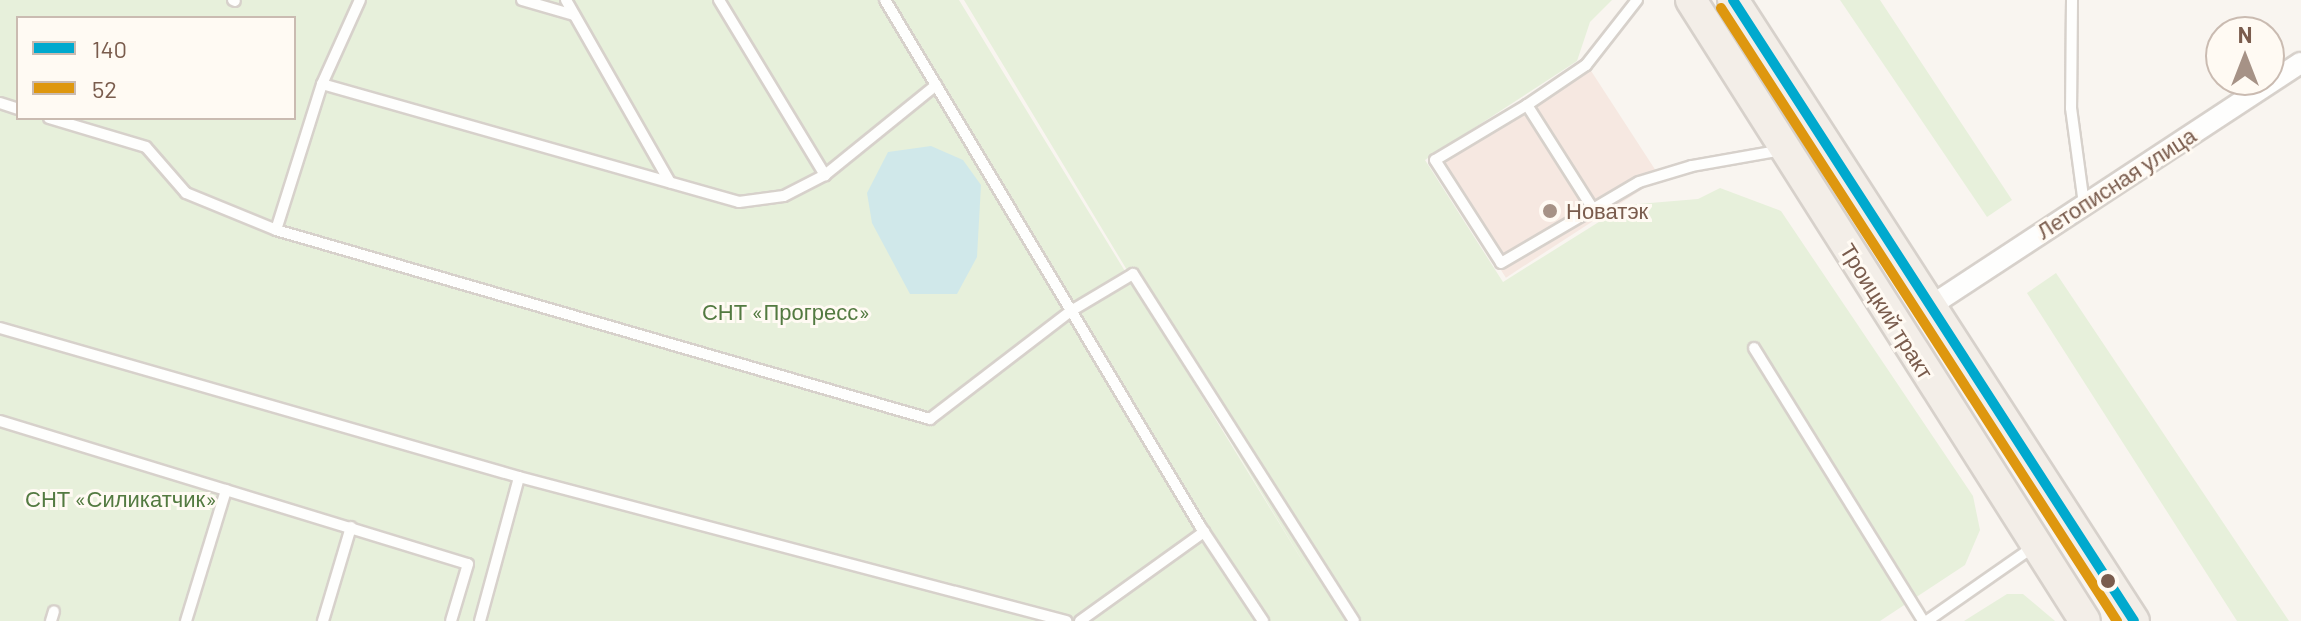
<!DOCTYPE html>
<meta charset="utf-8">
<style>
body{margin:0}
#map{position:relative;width:2301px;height:621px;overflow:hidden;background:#f9f5f0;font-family:Barlow,sans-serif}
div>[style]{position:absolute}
.commercial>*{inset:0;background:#f6e8e1;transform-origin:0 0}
.green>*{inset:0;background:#e7f0db}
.water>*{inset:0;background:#d0e8ea}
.roads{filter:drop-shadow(2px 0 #d7d1cb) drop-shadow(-2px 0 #d7d1cb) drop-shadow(0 2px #d7d1cb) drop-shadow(0 -2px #d7d1cb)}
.service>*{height:10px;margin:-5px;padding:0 5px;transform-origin:5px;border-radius:5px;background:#fefefd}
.minor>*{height:20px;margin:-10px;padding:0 10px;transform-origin:10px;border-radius:10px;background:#fefefd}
.primary>*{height:30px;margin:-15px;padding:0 15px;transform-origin:15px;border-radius:15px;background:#f3eee8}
.bus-1>*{height:10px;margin:-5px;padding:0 5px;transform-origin:5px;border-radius:5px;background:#00a9ce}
.bus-2>*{height:10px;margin:-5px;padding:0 5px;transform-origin:5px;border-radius:5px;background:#de970f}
.dots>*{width:22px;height:22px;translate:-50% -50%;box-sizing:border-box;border:4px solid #fffaf3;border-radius:50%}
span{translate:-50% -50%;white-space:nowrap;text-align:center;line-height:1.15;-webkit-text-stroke:6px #fffaf3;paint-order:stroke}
.street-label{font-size:22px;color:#7a5c4d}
.poi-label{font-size:22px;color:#7a5c4d}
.left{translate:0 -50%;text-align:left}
.park-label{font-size:22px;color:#537a41}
.legend{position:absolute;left:16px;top:16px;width:280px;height:104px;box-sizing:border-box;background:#fffaf3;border:2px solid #cabbb1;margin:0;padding:10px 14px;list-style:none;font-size:24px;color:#7a5c4d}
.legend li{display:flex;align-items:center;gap:16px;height:40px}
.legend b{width:40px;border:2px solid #cabbb1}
.north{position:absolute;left:2205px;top:16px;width:80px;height:80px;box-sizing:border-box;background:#fffaf3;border:2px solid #cabbb1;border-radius:50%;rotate:0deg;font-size:22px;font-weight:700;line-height:32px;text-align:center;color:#7a5c4d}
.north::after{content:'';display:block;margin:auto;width:28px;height:36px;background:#a69286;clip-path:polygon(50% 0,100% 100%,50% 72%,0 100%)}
</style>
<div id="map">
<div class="commercial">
<i style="left:1584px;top:60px;width:140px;height:184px;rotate:57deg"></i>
</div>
<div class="green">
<i style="clip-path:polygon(evenodd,0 0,959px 0,1314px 580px,964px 0,1612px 0,1590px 22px,1577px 61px,1425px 160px,1503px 282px,1626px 205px,1698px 199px,1720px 188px,1781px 211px,1973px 496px,1980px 530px,1965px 565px,1880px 621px,0 621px,0 0,18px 18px,294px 18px,294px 118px,18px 118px,18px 18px)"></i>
<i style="clip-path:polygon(1840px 0,1880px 0,2012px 200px,1987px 217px)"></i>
<i style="clip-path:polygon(2056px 273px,2289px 621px,2237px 621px,2027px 293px)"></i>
<i style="clip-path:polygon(2007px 594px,2023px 594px,2055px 621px,1964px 621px)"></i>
</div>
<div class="water">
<i style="clip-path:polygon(931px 146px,963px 160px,981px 185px,977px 257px,957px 294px,910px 294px,872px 223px,867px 193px,888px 152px)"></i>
</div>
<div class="roads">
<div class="service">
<i style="left:233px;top:0;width:2px;rotate:27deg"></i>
<i style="left:522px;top:0;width:54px;rotate:16.1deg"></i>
<i style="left:566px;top:0;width:210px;rotate:60.3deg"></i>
<i style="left:719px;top:0;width:205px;rotate:58.8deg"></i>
<i style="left:885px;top:0;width:613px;rotate:59.08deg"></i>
<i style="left:1200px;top:526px;width:114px;rotate:56.4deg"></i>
<i style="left:1637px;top:0;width:83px;rotate:128.1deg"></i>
<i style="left:1586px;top:65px;width:71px;rotate:145.9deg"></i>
<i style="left:1527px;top:105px;width:123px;rotate:57.6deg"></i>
<i style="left:1593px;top:209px;width:53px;rotate:-30.4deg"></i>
<i style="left:1639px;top:182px;width:55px;rotate:-16.8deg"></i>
<i style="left:1692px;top:166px;width:92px;rotate:-10deg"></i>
<i style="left:2072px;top:0;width:108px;rotate:90.5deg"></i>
<i style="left:2071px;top:108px;width:97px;rotate:82.3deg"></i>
<i style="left:322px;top:84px;width:433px;rotate:15.8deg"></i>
<i style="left:739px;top:202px;width:45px;rotate:-7.6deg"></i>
<i style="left:784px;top:196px;width:46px;rotate:-27.1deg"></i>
<i style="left:825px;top:175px;width:143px;rotate:-39deg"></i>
<i style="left:0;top:103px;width:19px;rotate:18deg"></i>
<i style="left:1527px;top:105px;width:107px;rotate:149.1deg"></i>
<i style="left:1435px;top:160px;width:122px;rotate:57.3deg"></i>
<i style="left:1501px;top:263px;width:107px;rotate:-30.4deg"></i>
<i style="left:49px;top:118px;width:101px;rotate:16.6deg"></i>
<i style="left:146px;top:147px;width:61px;rotate:49deg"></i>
<i style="left:186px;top:193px;width:97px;rotate:22.3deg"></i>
<i style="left:276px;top:230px;width:681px;rotate:16.12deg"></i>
<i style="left:930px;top:419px;width:178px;rotate:-37.5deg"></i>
<i style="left:1071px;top:311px;width:72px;rotate:-30.8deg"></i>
<i style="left:1133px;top:274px;width:411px;rotate:57.5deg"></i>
<i style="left:276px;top:230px;width:153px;rotate:-72.5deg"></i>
<i style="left:322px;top:84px;width:92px;rotate:-65.7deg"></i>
<i style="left:0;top:328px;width:540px;rotate:16.02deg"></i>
<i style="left:1754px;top:348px;width:321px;rotate:58.2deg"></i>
<i style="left:0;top:421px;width:489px;rotate:17deg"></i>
<i style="left:468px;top:564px;width:59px;rotate:106.6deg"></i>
<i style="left:51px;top:621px;width:10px;rotate:-73deg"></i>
<i style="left:186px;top:621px;width:137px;rotate:-73deg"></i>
<i style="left:323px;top:621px;width:98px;rotate:-73.4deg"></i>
<i style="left:480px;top:621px;width:149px;rotate:-74.8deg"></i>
<i style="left:519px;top:477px;width:566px;rotate:14.75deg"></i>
<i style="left:1080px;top:621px;width:153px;rotate:-35.7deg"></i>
<i style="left:1927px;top:621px;width:129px;rotate:-34.9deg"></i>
</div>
<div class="minor">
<i style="left:1932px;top:305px;width:441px;rotate:-33.3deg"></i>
</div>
<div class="primary">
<i style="left:1691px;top:0;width:735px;rotate:57.61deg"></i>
<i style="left:1733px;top:0;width:739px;rotate:57.15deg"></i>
</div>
</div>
<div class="bus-1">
<i style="left:1733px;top:0;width:739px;rotate:57.15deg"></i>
</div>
<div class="bus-2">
<i style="left:1721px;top:8px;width:730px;rotate:57.14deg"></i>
</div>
<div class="dots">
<i style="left:1550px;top:211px;background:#a69286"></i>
<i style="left:2108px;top:581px;background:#7a5c4d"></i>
</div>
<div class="street-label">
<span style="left:2116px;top:183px;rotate:-33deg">Летописная улица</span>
<span style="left:1887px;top:311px;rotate:58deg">Троицкий тракт</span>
</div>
<div class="poi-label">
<span class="left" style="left:1566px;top:211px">Новатэк</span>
</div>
<div class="park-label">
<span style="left:786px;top:312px">СНТ «Прогресс»</span>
<span style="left:121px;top:499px">СНТ «Силикатчик»</span>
</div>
<ul class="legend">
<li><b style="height:10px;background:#00a9ce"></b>140</li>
<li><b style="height:10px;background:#de970f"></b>52</li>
</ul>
<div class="north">N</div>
</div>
